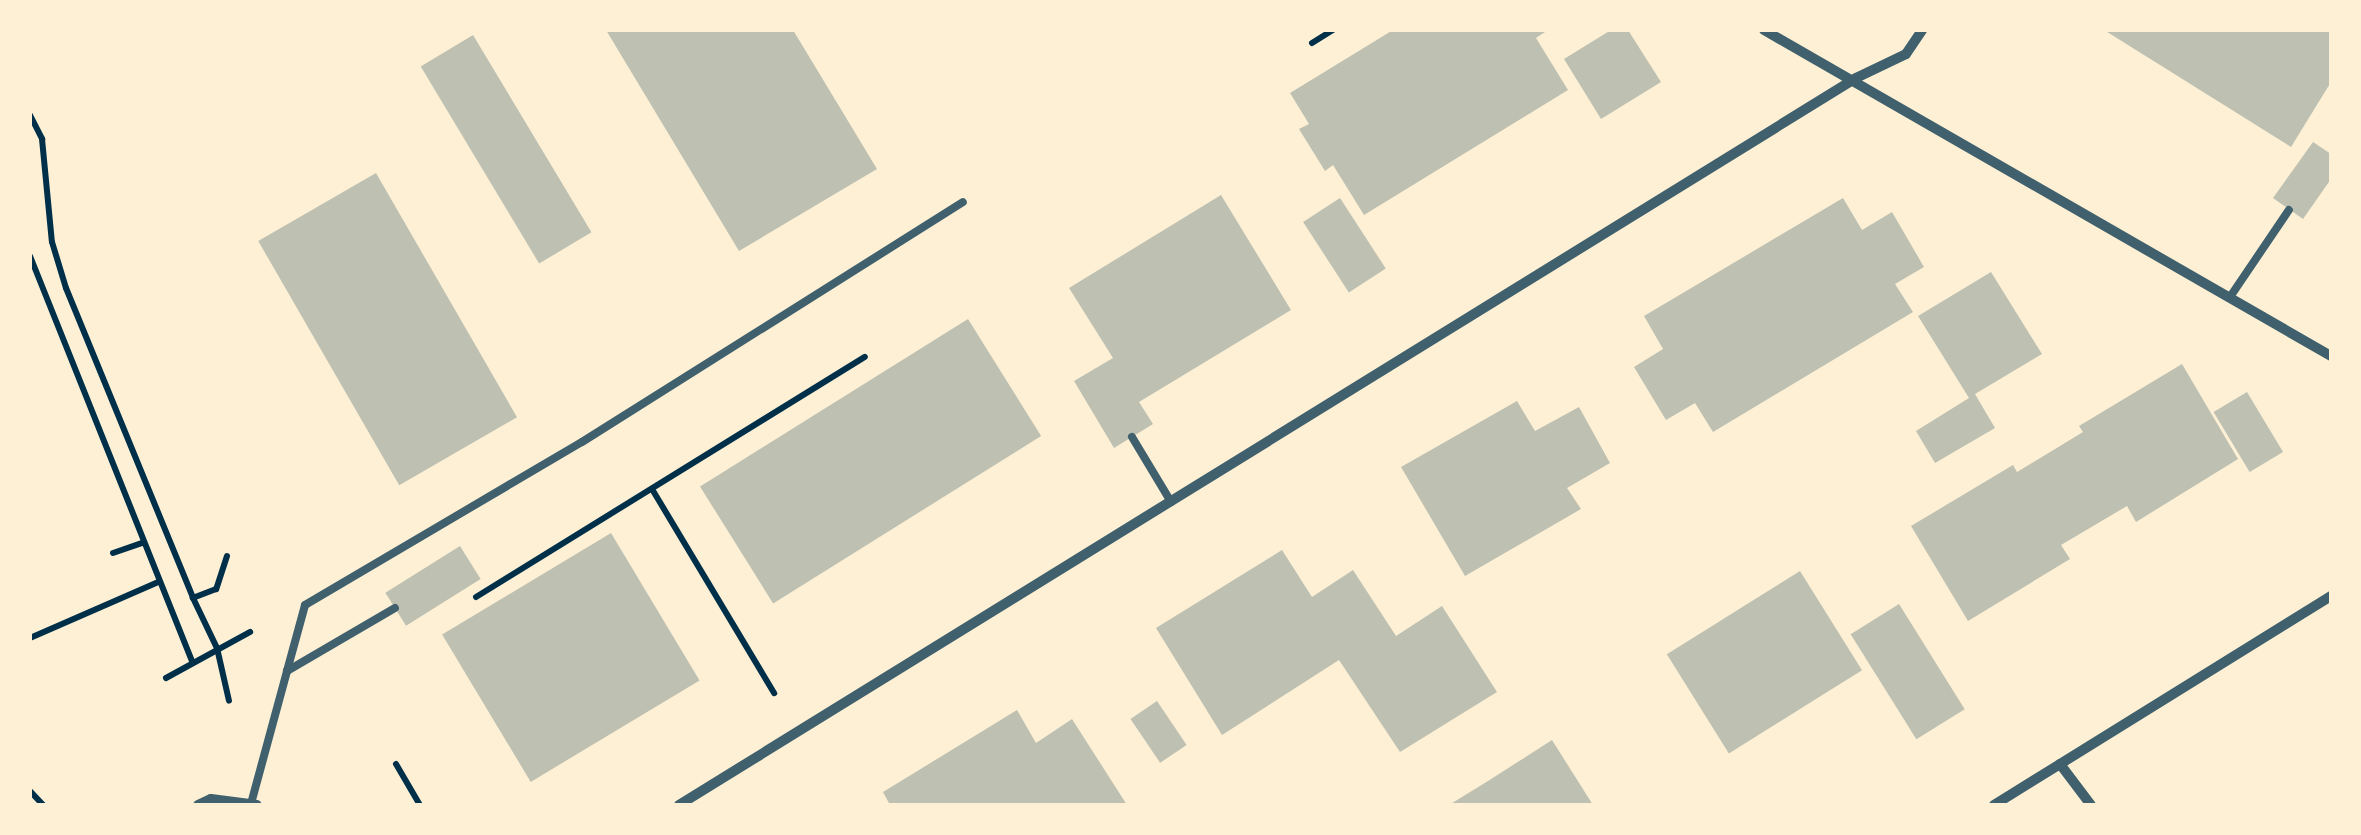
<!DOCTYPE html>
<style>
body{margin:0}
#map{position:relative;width:2361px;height:835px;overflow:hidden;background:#fdf0d5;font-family:"Sofia Sans Condensed",sans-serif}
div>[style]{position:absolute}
.building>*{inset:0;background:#bec0b2;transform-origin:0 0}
.path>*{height:6px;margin:-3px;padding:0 3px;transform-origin:3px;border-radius:3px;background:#003049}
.service>*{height:8px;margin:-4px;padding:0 4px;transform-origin:4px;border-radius:4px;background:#3f606c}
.minor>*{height:10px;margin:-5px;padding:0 5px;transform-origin:5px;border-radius:5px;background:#3f606c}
span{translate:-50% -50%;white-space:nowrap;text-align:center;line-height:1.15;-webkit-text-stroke:9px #fdf0d5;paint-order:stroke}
.frame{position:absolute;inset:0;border:32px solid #fdf0d5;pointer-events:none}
</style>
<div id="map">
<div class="building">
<i style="clip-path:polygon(606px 30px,793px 30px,877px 169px,739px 251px)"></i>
<i style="clip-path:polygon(1393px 30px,1548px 30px,1536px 38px,1568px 90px,1364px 215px,1333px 165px,1325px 171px,1299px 129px,1309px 124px,1290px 93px)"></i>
<i style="clip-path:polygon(1611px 30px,1628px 30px,1661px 82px,1601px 119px,1564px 59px)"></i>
<i style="clip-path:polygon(2104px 30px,2331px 30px,2331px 82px,2291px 147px)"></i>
<i style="left:473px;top:35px;width:230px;height:61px;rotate:59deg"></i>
<i style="clip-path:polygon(2313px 142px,2331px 154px,2331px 179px,2303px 219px,2273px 198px)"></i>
<i style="left:376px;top:173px;width:282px;height:136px;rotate:60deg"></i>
<i style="clip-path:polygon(1221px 195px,1291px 310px,1139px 402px,1153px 424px,1114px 448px,1074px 381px,1113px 358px,1069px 288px)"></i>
<i style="left:1340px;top:198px;width:84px;height:44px;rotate:57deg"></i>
<i style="clip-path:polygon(1843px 198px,1862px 230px,1892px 212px,1924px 267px,1895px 284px,1913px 312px,1713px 432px,1695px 403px,1666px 420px,1634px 367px,1663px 349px,1644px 316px)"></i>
<i style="clip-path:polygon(1991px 272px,2042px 354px,1975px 394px,1995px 428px,1935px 463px,1916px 431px,1969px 398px,1918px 316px)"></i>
<i style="left:968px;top:319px;width:138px;height:316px;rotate:58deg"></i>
<i style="clip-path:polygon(2182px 364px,2238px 459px,2136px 522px,2127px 506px,2061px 545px,2070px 559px,1968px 621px,1911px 526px,2013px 465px,2017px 472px,2083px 432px,2079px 426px)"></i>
<i style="left:2247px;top:392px;width:70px;height:39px;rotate:59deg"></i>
<i style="clip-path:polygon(1517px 401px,1535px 431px,1579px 407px,1610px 463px,1567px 488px,1581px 509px,1465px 576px,1401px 467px)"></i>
<i style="left:611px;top:533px;width:172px;height:197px;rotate:59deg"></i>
<i style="left:460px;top:546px;width:39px;height:88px;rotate:58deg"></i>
<i style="clip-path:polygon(1282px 550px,1312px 597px,1353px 570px,1396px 636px,1442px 606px,1497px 692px,1400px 752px,1339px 660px,1222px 735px,1156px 628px)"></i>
<i style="left:1800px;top:571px;width:117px;height:157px;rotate:58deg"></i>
<i style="left:1899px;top:604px;width:124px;height:57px;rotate:58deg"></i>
<i style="left:1157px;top:701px;width:53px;height:32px;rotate:56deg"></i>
<i style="clip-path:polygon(1017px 710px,1036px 743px,1072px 719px,1127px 805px,890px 805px,883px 792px)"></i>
<i style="clip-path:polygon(1552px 740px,1593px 805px,1449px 805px,1488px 781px)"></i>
</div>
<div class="path">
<i style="left:1312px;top:43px;width:25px;rotate:-32deg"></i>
<i style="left:30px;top:115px;width:27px;rotate:63deg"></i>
<i style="left:42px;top:139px;width:103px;rotate:84.5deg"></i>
<i style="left:52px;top:242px;width:48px;rotate:73.1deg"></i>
<i style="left:66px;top:288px;width:335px;rotate:67.7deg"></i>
<i style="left:30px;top:256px;width:436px;rotate:68.2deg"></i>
<i style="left:652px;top:489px;width:238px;rotate:59.1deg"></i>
<i style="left:113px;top:553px;width:31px;rotate:-19deg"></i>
<i style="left:227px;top:556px;width:35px;rotate:108deg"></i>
<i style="left:216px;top:589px;width:25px;rotate:159deg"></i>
<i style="left:193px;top:598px;width:55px;rotate:64.4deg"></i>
<i style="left:217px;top:648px;width:54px;rotate:77.2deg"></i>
<i style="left:476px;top:597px;width:457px;rotate:-31.7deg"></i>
<i style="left:30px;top:638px;width:140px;rotate:-23.6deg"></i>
<i style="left:166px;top:678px;width:96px;rotate:-28.7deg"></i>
<i style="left:396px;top:764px;width:48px;rotate:59.7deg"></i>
<i style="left:30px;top:791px;width:19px;rotate:47deg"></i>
</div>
<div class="service">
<i style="left:2230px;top:297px;width:105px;rotate:-55.9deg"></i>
<i style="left:1132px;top:437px;width:76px;rotate:59deg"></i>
<i style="left:287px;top:671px;width:68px;rotate:-74.7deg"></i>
<i style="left:305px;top:605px;width:321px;rotate:-30.5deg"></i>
<i style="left:582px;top:442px;width:450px;rotate:-32.2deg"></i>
<i style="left:252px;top:800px;width:134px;rotate:-74.8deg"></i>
<i style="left:287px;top:671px;width:125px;rotate:-30.3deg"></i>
</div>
<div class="minor">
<i style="left:1764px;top:30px;width:654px;rotate:29.9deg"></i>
<i style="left:2060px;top:764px;width:51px;rotate:52.9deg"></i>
<i style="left:198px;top:805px;width:14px;rotate:-25deg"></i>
<i style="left:211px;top:799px;width:46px;rotate:7.4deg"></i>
<i style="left:679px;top:805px;width:1383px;rotate:-31.7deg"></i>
<i style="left:1856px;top:78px;width:55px;rotate:-25.6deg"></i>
<i style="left:1906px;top:54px;width:29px;rotate:-56deg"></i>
<i style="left:1994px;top:805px;width:397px;rotate:-31.8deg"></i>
</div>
<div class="frame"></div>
</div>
